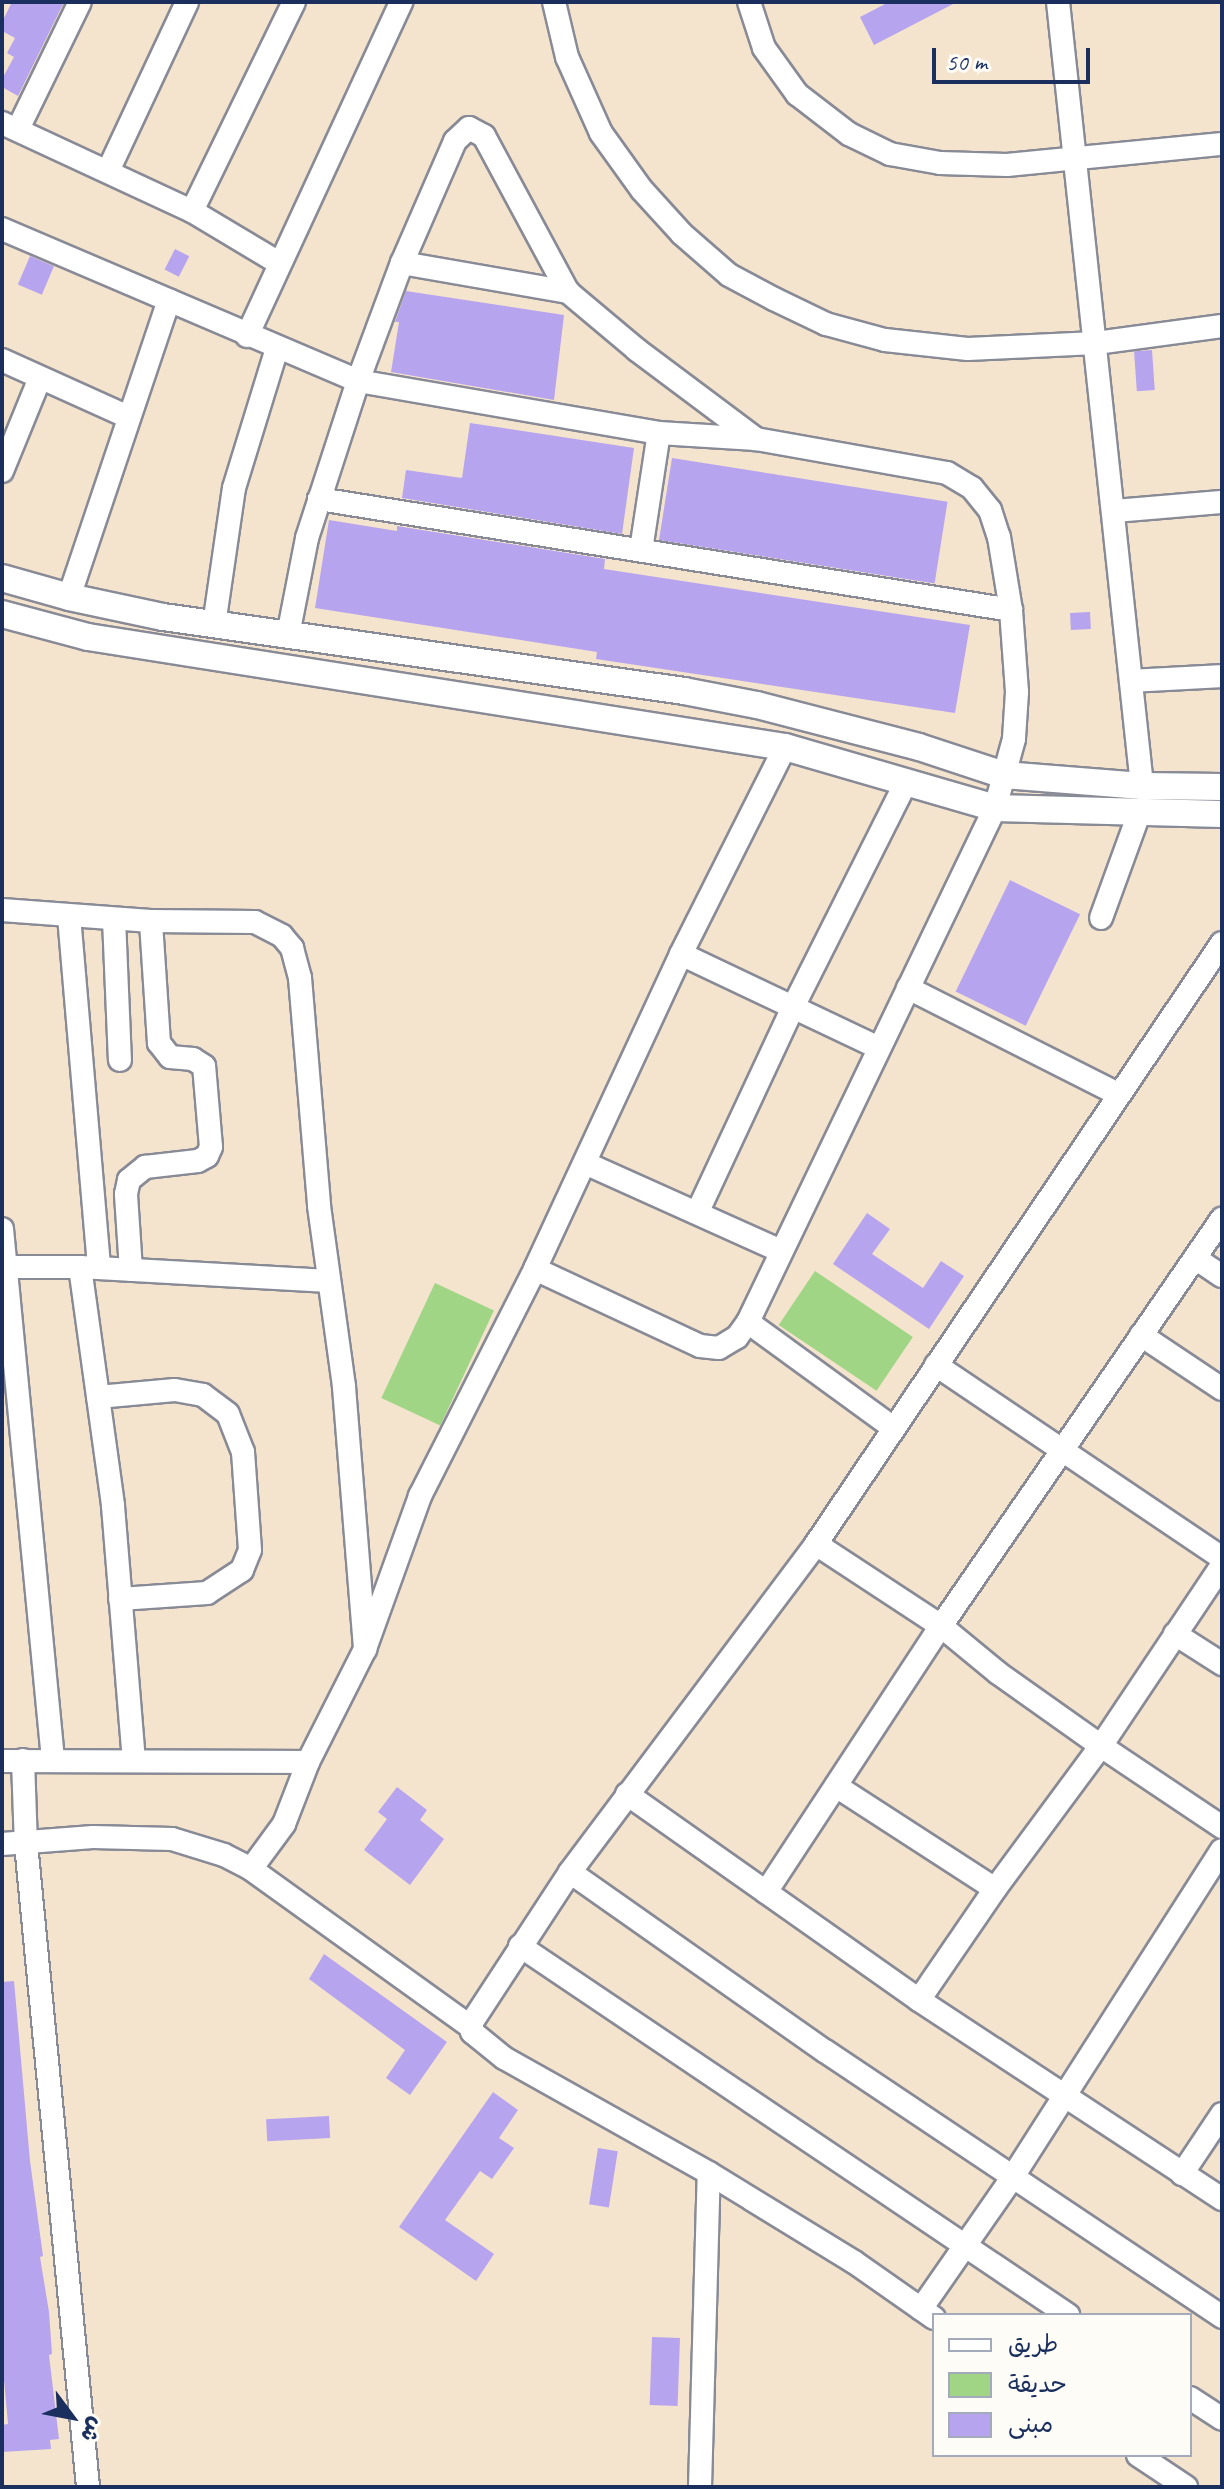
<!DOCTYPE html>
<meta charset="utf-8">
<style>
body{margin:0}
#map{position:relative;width:1224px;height:2489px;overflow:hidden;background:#f5e4cd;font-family:Caveat,"Playpen Sans Arabic",sans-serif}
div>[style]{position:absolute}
.green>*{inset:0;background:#a0d586;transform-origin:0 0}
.building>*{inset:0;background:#b7a4ef;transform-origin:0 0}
.roads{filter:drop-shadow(2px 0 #888a96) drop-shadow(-2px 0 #888a96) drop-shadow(0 2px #888a96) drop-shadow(0 -2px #888a96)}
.minor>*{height:22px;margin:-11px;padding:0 11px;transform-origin:11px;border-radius:11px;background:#fff}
.major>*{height:26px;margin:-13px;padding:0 13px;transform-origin:13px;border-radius:13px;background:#fff}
span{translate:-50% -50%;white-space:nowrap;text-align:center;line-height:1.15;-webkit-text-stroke:6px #fdfcf7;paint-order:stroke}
.frame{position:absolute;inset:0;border:4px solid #1b2f5e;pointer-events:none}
.legend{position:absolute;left:932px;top:2313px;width:260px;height:144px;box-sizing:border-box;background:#fdfcf7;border:2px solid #a3aaba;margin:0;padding:10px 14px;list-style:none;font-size:24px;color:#1b2f5e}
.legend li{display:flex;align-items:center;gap:16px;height:40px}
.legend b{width:40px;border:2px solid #a3aaba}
.north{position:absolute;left:32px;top:2377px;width:80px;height:80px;-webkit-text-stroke:6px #fdfcf7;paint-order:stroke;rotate:122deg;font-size:22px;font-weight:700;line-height:32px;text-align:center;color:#1b2f5e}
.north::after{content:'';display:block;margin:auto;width:28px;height:36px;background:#1b2f5e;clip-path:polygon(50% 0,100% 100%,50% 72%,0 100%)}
.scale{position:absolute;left:932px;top:48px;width:158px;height:36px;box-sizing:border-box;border:4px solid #1b2f5e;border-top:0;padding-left:10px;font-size:24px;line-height:28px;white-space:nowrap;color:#1b2f5e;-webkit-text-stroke:6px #fdfcf7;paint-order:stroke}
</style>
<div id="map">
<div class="green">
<i style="left:815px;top:1271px;width:118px;height:65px;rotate:34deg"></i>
<i style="left:435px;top:1283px;width:65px;height:127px;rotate:25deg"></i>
</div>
<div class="building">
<i style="clip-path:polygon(12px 2px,64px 2px,18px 96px,2px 87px,2px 79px,14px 57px,7px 53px,15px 38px,2px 31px,2px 22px)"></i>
<i style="clip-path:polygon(889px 2px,957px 2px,874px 45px,860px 17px)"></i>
<i style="left:175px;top:249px;width:16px;height:23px;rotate:27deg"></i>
<i style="left:30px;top:256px;width:26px;height:31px;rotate:23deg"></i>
<i style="clip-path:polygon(406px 291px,564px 315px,554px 400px,391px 372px,399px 322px,395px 322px)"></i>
<i style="left:1152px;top:350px;width:40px;height:18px;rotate:86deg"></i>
<i style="clip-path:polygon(470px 423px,634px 448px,622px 534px,402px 498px,406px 470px,462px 478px)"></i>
<i style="left:672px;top:458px;width:279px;height:83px;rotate:9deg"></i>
<i style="clip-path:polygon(329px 520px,397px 531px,397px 526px,605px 559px,604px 569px,970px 625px,955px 713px,596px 659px,597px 652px,315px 608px)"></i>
<i style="left:1090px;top:612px;width:17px;height:20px;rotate:87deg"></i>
<i style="left:1010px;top:880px;width:78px;height:124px;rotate:26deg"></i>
<i style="clip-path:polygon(867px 1213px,890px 1229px,872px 1254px,923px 1288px,941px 1261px,964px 1276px,929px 1329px,833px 1264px)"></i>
<i style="clip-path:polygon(397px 1787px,427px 1810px,420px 1820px,444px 1839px,410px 1885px,364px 1850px,387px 1819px,378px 1812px)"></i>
<i style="clip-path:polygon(324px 1954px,447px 2042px,410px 2095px,386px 2078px,405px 2050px,309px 1979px)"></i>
<i style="clip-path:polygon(14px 1981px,30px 2161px,43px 2256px,40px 2257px,49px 2312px,52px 2354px,49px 2355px,59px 2439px,50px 2440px,51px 2449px,2px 2452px,2px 2425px,8px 2424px,2px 2358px,2px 1982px)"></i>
<i style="clip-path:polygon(493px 2092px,518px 2110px,499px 2138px,514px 2148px,492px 2179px,480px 2171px,445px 2220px,494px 2254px,476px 2281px,399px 2227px)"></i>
<i style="left:329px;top:2116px;width:22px;height:63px;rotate:87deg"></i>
<i style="left:598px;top:2148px;width:20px;height:57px;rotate:9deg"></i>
<i style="left:652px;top:2337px;width:28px;height:68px;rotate:2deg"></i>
</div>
<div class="roads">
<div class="minor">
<i style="left:554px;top:2px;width:57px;rotate:76.7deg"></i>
<i style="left:567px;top:57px;width:83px;rotate:65.9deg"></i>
<i style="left:601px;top:133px;width:70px;rotate:54.3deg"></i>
<i style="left:642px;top:190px;width:59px;rotate:47.7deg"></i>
<i style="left:682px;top:234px;width:62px;rotate:41.1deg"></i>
<i style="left:729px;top:275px;width:51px;rotate:28.1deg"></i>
<i style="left:774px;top:299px;width:58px;rotate:25.7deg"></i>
<i style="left:826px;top:324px;width:61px;rotate:15.2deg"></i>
<i style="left:885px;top:340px;width:83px;rotate:6.2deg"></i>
<i style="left:968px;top:349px;width:128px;rotate:-2.7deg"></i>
<i style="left:1096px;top:343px;width:127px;rotate:-7.7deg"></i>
<i style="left:749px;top:2px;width:48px;rotate:71.9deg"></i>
<i style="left:764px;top:48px;width:57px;rotate:54.3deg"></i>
<i style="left:797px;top:94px;width:66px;rotate:37.6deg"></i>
<i style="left:849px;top:134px;width:46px;rotate:26deg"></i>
<i style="left:890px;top:154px;width:51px;rotate:10.2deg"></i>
<i style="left:940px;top:163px;width:67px;rotate:1.7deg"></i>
<i style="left:1007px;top:165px;width:216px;rotate:-5.6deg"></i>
<i style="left:1058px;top:2px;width:788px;rotate:83.88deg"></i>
<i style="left:2px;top:123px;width:209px;rotate:24.9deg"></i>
<i style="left:192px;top:211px;width:101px;rotate:30.9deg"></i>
<i style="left:18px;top:129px;width:141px;rotate:-64deg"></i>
<i style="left:108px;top:171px;width:187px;rotate:-64.9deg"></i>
<i style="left:192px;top:211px;width:233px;rotate:-64deg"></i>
<i style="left:2px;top:229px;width:387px;rotate:23.1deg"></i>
<i style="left:358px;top:381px;width:305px;rotate:9.8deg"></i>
<i style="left:659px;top:433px;width:97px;rotate:3.5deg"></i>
<i style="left:402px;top:263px;width:169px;rotate:9.9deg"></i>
<i style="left:247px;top:336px;width:368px;rotate:-65.2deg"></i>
<i style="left:2px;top:360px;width:138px;rotate:24.3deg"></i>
<i style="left:2px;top:471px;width:100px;rotate:-67.8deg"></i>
<i style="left:319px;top:499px;width:701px;rotate:9.11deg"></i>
<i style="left:1114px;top:511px;width:108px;rotate:-4.8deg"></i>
<i style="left:641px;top:550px;width:118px;rotate:-81.3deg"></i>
<i style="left:69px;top:597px;width:313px;rotate:-71.4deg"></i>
<i style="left:214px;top:625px;width:138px;rotate:-81.7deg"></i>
<i style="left:234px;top:488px;width:146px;rotate:-72.9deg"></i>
<i style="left:288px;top:635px;width:99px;rotate:-78.9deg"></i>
<i style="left:307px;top:538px;width:165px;rotate:-72deg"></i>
<i style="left:358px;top:381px;width:126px;rotate:-69.6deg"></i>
<i style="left:402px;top:263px;width:133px;rotate:-66.5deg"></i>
<i style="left:455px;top:141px;width:19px;rotate:-43deg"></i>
<i style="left:469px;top:128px;width:17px;rotate:28deg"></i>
<i style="left:484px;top:136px;width:177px;rotate:61.7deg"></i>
<i style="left:568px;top:292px;width:90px;rotate:40deg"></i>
<i style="left:637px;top:350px;width:149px;rotate:36.8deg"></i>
<i style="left:756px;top:439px;width:194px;rotate:10.1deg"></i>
<i style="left:947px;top:473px;width:29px;rotate:31deg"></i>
<i style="left:972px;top:488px;width:28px;rotate:51deg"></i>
<i style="left:990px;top:510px;width:28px;rotate:72deg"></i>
<i style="left:999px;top:537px;width:74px;rotate:80.7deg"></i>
<i style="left:1011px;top:610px;width:82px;rotate:85.8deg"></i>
<i style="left:1017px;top:692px;width:47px;rotate:93.7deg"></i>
<i style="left:1014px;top:739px;width:72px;rotate:105.4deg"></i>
<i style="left:995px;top:808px;width:570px;rotate:115.67deg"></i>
<i style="left:748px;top:1322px;width:19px;rotate:126deg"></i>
<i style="left:737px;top:1337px;width:21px;rotate:149deg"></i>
<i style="left:719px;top:1348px;width:19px;rotate:-174deg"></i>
<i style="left:700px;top:1346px;width:182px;rotate:-155deg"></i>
<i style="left:535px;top:1269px;width:347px;rotate:-65.1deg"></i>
<i style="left:681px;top:954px;width:232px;rotate:-63.3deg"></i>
<i style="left:1131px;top:681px;width:91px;rotate:-3.1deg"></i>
<i style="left:2px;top:910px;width:149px;rotate:4.2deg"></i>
<i style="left:151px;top:921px;width:104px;rotate:0.6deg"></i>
<i style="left:255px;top:922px;width:30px;rotate:27deg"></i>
<i style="left:282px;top:936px;width:16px;rotate:50deg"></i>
<i style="left:292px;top:948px;width:31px;rotate:75deg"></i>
<i style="left:300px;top:978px;width:229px;rotate:85.2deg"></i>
<i style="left:319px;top:1206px;width:183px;rotate:82.1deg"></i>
<i style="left:344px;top:1387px;width:263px;rotate:85.4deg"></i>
<i style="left:69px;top:916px;width:353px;rotate:85.1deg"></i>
<i style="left:1101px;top:918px;width:114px;rotate:-70deg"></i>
<i style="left:114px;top:919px;width:141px;rotate:87.6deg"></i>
<i style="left:681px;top:954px;width:219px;rotate:25.4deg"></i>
<i style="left:908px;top:988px;width:235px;rotate:26.8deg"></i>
<i style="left:585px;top:1163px;width:215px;rotate:24.2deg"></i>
<i style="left:698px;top:1211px;width:225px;rotate:-65deg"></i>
<i style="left:793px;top:1007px;width:252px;rotate:-63.3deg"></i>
<i style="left:2px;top:1229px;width:533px;rotate:84.51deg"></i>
<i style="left:1195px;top:1258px;width:32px;rotate:34deg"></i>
<i style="left:7px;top:1267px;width:73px"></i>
<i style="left:80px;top:1267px;width:249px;rotate:3.2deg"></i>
<i style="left:80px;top:1267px;width:241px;rotate:82.1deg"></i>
<i style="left:113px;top:1506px;width:254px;rotate:85.3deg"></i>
<i style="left:131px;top:1270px;width:76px;rotate:-93.8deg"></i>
<i style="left:126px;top:1194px;width:14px;rotate:-78deg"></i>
<i style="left:129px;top:1180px;width:21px;rotate:-39deg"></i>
<i style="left:145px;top:1167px;width:53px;rotate:-6.5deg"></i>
<i style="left:198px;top:1161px;width:10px;rotate:-29deg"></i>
<i style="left:207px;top:1156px;width:10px;rotate:-66deg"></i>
<i style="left:211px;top:1147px;width:81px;rotate:-94.9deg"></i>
<i style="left:204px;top:1066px;width:13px;rotate:-148deg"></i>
<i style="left:193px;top:1059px;width:23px;rotate:-175deg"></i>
<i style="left:170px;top:1057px;width:18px;rotate:-128deg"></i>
<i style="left:159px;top:1043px;width:122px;rotate:-93.8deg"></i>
<i style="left:748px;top:1322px;width:178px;rotate:36.1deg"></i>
<i style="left:1141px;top:1335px;width:97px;rotate:33.7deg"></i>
<i style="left:936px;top:1365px;width:345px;rotate:34deg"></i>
<i style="left:98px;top:1397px;width:77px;rotate:-5.2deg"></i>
<i style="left:175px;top:1390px;width:28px;rotate:10deg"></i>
<i style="left:203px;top:1395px;width:31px;rotate:37deg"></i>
<i style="left:228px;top:1414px;width:41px;rotate:68.5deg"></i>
<i style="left:243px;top:1452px;width:98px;rotate:85.9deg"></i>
<i style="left:250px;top:1550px;width:22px;rotate:112deg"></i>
<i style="left:242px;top:1570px;width:42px;rotate:146.7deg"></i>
<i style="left:207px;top:1593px;width:87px;rotate:176.1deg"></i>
<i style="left:816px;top:1544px;width:149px;rotate:33.3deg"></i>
<i style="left:941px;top:1626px;width:74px;rotate:39.5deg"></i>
<i style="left:998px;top:1673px;width:126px;rotate:35.3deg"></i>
<i style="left:1101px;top:1746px;width:146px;rotate:33.8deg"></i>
<i style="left:1175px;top:1634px;width:56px;rotate:32.6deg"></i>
<i style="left:23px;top:1760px;width:84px;rotate:88deg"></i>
<i style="left:26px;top:1844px;width:646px;rotate:84.49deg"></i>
<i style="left:2px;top:1761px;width:306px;rotate:0.2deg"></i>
<i style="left:836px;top:1786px;width:189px;rotate:32.9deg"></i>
<i style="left:627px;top:1794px;width:357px;rotate:35.2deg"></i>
<i style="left:919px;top:2000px;width:363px;rotate:33.3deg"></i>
<i style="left:2px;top:1844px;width:91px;rotate:-4.4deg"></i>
<i style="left:93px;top:1837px;width:79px;rotate:1.5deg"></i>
<i style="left:172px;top:1839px;width:54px;rotate:17.1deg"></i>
<i style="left:224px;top:1855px;width:30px;rotate:27deg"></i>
<i style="left:251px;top:1869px;width:271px;rotate:35.7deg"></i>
<i style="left:251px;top:1869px;width:56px;rotate:-53.7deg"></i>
<i style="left:284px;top:1824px;width:66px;rotate:-68.8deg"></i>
<i style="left:308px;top:1762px;width:127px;rotate:-63.2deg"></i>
<i style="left:365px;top:1649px;width:163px;rotate:-70.2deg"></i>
<i style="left:420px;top:1496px;width:254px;rotate:-63.1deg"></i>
<i style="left:570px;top:1872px;width:312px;rotate:35.1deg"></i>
<i style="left:825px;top:2051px;width:478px;rotate:33.8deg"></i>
<i style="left:766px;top:1892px;width:318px;rotate:-56.7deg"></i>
<i style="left:941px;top:1626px;width:495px;rotate:-55.4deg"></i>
<i style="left:520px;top:1946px;width:661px;rotate:33.95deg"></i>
<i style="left:919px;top:2000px;width:135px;rotate:-55.6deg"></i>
<i style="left:995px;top:1889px;width:178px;rotate:-53.5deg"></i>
<i style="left:1101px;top:1746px;width:218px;rotate:-56.2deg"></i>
<i style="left:1182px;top:2174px;width:72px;rotate:-56.3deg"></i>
<i style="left:921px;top:2309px;width:160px;rotate:-55.2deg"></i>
<i style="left:1012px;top:2178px;width:389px;rotate:-57.4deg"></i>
<i style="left:934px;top:2318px;width:98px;rotate:-145deg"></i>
<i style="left:854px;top:2262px;width:170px;rotate:-148.5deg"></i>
<i style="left:709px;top:2173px;width:235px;rotate:-150.7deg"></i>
<i style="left:504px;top:2058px;width:41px;rotate:-140.9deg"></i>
<i style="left:472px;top:2032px;width:10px;rotate:-90deg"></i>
<i style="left:472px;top:2022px;width:179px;rotate:-56.8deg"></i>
<i style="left:570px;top:1872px;width:410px;rotate:-53.1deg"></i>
<i style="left:816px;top:1544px;width:725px;rotate:-55.96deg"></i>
<i style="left:1190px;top:2398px;width:38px;rotate:33deg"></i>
<i style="left:1138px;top:2455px;width:58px;rotate:33.7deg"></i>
<i style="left:700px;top:2487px;width:314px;rotate:-88.4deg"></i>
</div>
<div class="major">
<i style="left:2px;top:578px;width:70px;rotate:15.8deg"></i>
<i style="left:69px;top:597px;width:96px;rotate:12deg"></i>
<i style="left:163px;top:617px;width:526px;rotate:8.08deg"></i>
<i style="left:684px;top:691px;width:74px;rotate:10.9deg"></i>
<i style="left:757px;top:705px;width:167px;rotate:14.5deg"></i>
<i style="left:919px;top:747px;width:89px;rotate:18.2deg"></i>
<i style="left:1004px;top:775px;width:138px;rotate:4.6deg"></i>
<i style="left:1142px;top:786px;width:80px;rotate:0.7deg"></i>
<i style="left:2px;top:614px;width:89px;rotate:15deg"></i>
<i style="left:88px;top:637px;width:706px;rotate:8.97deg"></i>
<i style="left:785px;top:747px;width:219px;rotate:16.2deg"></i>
<i style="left:995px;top:808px;width:227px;rotate:1.5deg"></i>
</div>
</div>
<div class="frame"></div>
<ul class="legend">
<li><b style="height:10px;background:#fff"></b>طريق</li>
<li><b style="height:22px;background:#a0d586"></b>حديقة</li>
<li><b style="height:22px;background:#b7a4ef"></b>مبنى</li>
</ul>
<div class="north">ش</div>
<div class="scale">50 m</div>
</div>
